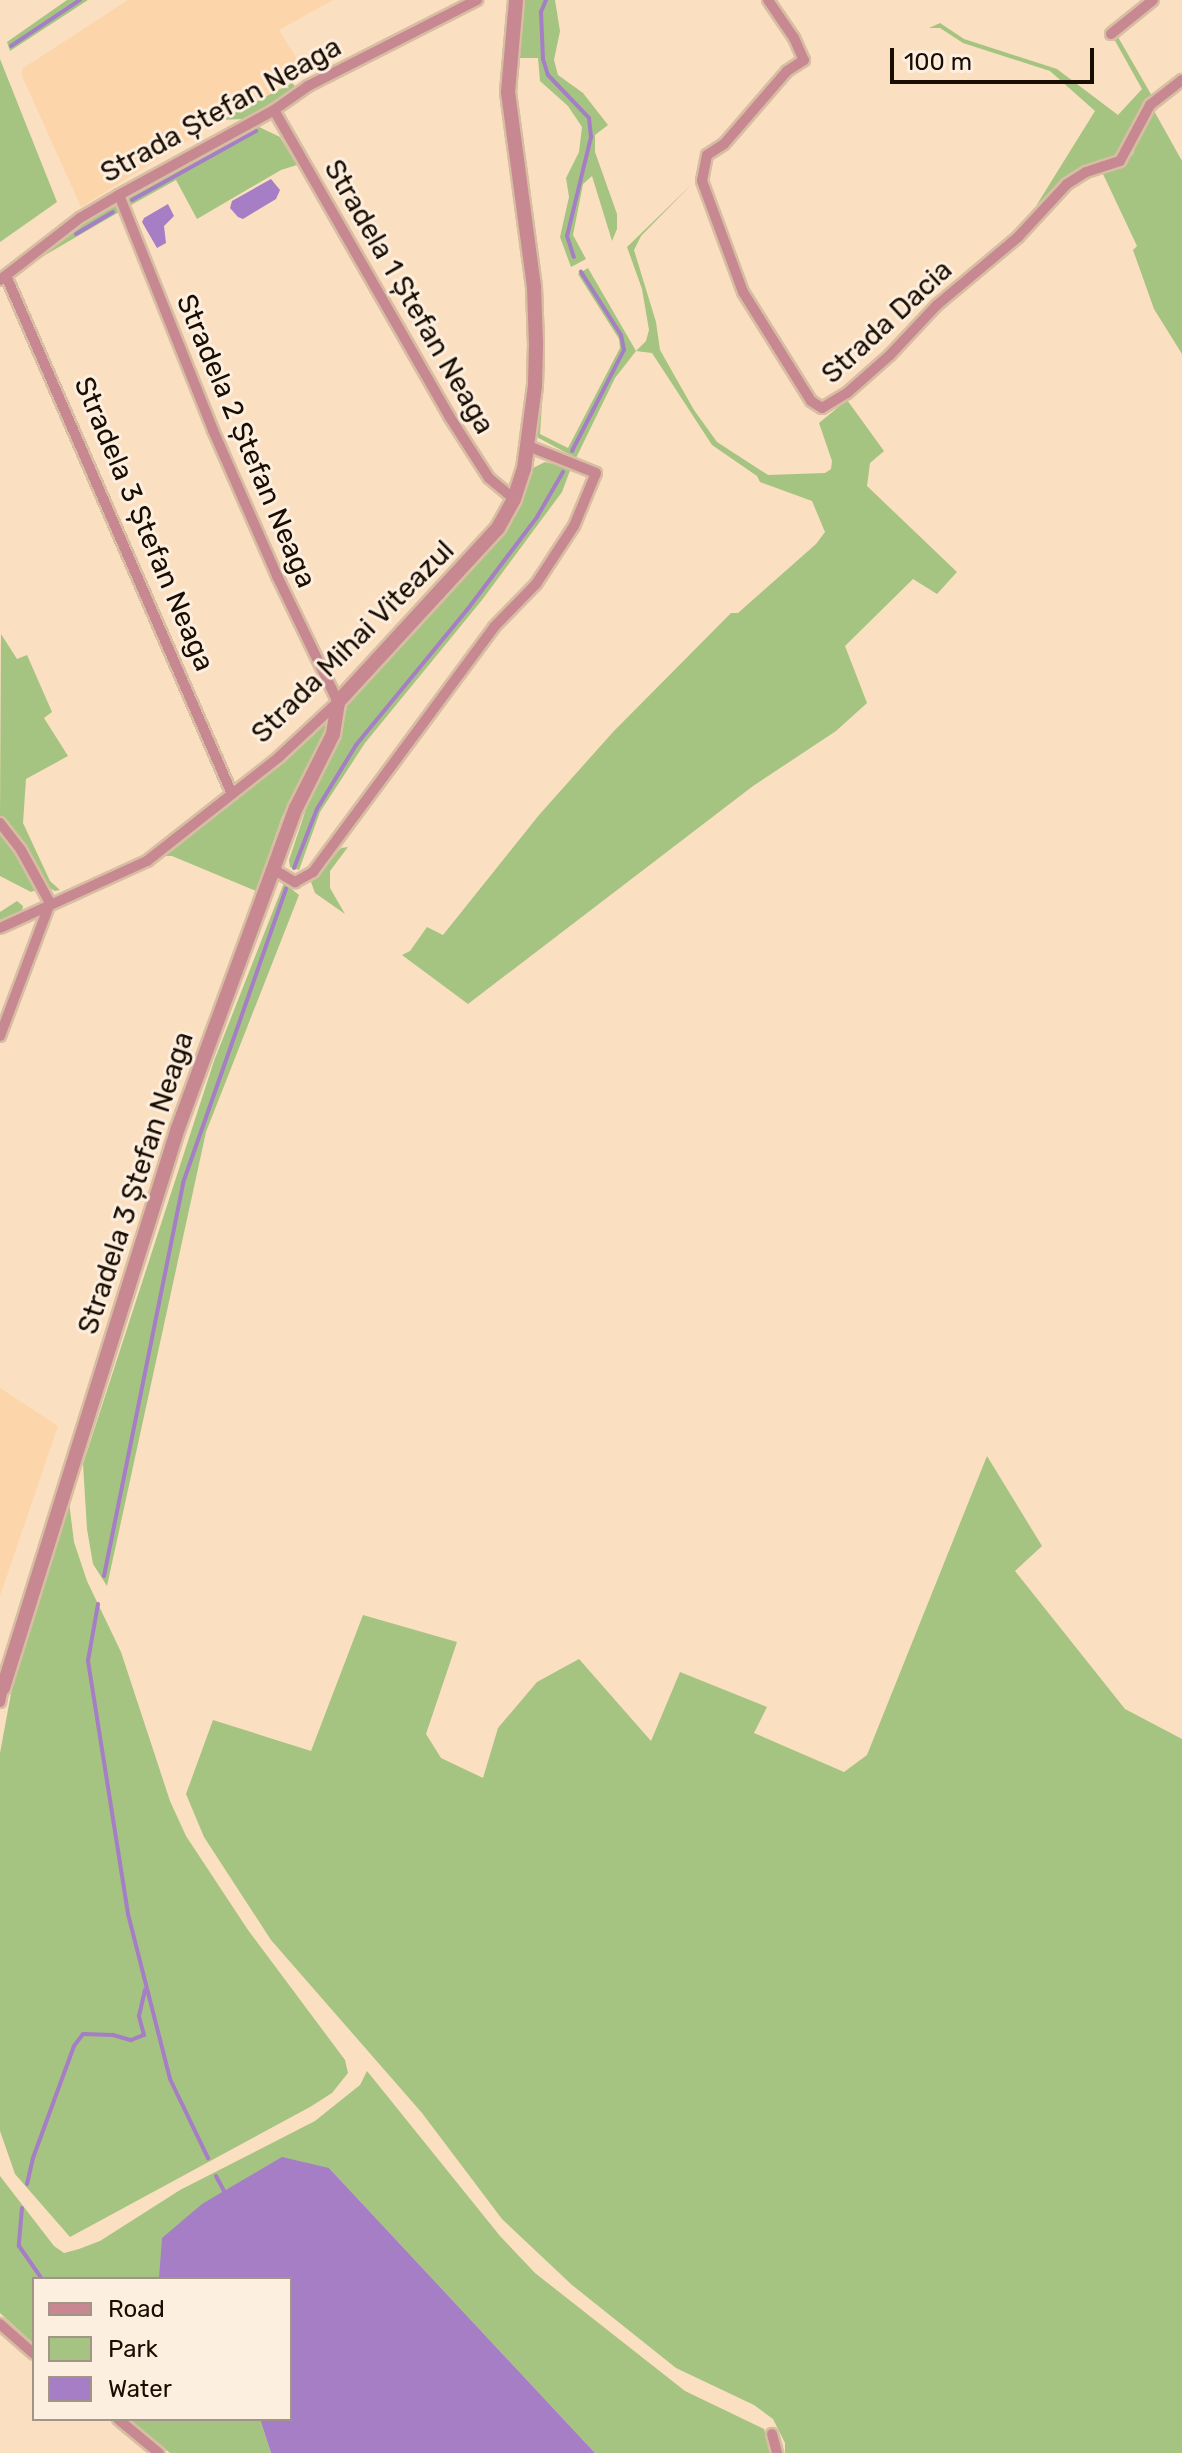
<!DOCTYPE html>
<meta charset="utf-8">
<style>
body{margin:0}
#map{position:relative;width:1182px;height:2453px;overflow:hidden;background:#fbdfc1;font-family:Rubik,sans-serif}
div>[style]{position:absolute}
.built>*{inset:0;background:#fdd5aa}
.green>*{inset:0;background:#a5c481}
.water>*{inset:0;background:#a57ec5}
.stream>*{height:4px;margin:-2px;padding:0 2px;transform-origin:2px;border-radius:2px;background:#a57ec5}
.roads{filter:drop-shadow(2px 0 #d7bda2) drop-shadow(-2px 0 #d7bda2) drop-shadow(0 2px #d7bda2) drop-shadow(0 -2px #d7bda2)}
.minor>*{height:10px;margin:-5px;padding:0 5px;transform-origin:5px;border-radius:5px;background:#c78892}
.tertiary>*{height:14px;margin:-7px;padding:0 7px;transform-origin:7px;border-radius:7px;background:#c78892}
span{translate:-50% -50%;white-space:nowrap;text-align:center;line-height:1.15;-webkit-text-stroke:6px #fdefe0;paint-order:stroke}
.street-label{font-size:28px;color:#190d02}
.legend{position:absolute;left:32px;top:2277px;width:260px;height:144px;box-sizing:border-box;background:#fdefe0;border:2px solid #a29587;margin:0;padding:10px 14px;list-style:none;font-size:24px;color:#190d02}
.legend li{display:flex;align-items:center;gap:16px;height:40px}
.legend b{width:40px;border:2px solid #a29587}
.scale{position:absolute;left:890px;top:48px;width:204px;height:36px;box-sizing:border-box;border:4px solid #190d02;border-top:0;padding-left:10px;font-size:24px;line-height:28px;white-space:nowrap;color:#190d02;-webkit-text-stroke:6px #fdefe0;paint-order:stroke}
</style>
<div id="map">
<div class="built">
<i style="clip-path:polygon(128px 0,333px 0,279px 30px,301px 65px,292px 83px,221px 120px,81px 207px,22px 76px,22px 69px)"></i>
<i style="clip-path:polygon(0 1388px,58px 1426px,0 1596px)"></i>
</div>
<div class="green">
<i style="clip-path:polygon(67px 0,88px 0,10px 51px,7px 42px)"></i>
<i style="clip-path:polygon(525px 0,555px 0,560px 31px,554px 60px,558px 75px,583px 93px,608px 125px,595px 135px,595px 152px,617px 214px,617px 229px,612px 241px,592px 176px,583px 184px,573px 235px,586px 259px,571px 267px,560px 237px,569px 197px,566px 178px,579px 152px,582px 127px,568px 106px,540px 81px,538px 58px,518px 58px)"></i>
<i style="clip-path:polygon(940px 23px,964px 39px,1057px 69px,1118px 115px,1142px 89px,1114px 39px,1118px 37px,1152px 96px,1143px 105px,1124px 150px,1116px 159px,1086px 167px,1063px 180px,1036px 206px,1095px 111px,1050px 71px,963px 43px,940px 28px,929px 28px)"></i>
<i style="clip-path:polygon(0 59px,57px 202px,0 242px)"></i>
<i style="clip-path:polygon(292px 83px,295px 86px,291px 91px,277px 102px,243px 119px,221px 120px)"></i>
<i style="clip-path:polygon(1153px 109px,1182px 161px,1182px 354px,1154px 309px,1133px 250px,1137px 246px,1103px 174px,1122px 167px,1133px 154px,1147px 116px)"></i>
<i style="clip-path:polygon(257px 126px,280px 137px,297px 165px,281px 170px,197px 219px,176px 180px,131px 205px,130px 212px,127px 198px)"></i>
<i style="clip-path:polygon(691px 185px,641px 236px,634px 250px,656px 322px,660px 350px,694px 410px,717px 442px,768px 475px,825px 473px,831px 469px,832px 461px,819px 423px,847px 400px,884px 451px,870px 463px,867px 486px,957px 572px,937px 594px,913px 579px,845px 646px,867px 703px,836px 731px,753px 786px,468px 1004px,402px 955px,410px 951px,427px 927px,443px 935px,539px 815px,613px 732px,731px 613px,738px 613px,816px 544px,825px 532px,812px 501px,760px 482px,757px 476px,712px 445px,652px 353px,636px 351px,615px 378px,576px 458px,535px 436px,541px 359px,545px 358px,540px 434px,568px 448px,620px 348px,619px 339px,578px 274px,588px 268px,636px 351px,646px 341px,649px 330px,642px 289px,627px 247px)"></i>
<i style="clip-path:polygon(116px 206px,119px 212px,28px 265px,79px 224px)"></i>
<i style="clip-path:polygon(545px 462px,571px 468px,562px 492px,482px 600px,365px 743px,320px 812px,299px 870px,290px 867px,289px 860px,307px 806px,341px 737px,348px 701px,453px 591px,504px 530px,529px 470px)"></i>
<i style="clip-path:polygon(1px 634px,17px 659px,27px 655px,52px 712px,44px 718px,68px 756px,26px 779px,23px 823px,50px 881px,60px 890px,55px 891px,46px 886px,27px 852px,0 817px)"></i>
<i style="clip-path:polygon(326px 723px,329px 725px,323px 742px,282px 817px,256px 891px,172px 856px,163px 856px,237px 799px)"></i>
<i style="clip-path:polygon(0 831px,27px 865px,36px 890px,31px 892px,0 876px)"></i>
<i style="clip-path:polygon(348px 847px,330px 871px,330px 888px,345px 914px,315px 893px,311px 882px,341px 848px)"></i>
<i style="clip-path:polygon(284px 883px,299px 895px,206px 1132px,107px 1586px,93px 1564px,87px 1529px,83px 1464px,214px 1061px)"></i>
<i style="clip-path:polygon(17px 901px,23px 906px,22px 912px,0 923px,0 912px)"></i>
<i style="clip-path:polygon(987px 1456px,1042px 1546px,1015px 1571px,1125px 1709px,1182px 1739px,1182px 2453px,785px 2453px,785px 2443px,773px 2419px,754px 2405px,676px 2368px,572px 2285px,502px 2219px,422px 2113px,271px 1940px,204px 1837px,186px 1794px,213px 1720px,311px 1751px,363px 1615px,457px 1642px,426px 1734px,441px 1758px,483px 1778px,498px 1728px,537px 1682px,579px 1659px,651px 1741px,680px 1672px,767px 1707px,754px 1733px,844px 1772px,867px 1755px)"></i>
<i style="clip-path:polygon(69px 1502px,74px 1542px,87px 1581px,121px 1652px,170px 1801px,186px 1836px,248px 1930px,345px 2060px,348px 2073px,332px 2093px,310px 2107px,70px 2237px,15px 2174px,0 2131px,0 1753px,17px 1661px)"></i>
<i style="clip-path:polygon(367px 2071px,500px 2236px,535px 2273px,685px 2391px,764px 2429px,772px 2453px,595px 2453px,329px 2168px,163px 2238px,160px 2279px,34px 2279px,34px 2344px,0 2313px,0 2176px,54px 2246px,64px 2253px,79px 2249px,100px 2241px,180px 2190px,315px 2121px,360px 2085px)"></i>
<i style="clip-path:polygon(127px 2419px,260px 2419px,271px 2453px,170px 2453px)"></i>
</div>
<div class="water">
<i style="clip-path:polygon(271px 179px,280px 190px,276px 199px,243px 219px,238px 217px,230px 208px,232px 201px)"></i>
<i style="clip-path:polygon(168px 204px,174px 216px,164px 226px,166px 243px,157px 248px,142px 222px,144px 218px)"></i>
<i style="clip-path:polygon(282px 2157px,329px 2168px,595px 2453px,271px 2453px,260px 2419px,290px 2419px,290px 2279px,159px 2278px,162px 2238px,202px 2204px)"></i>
</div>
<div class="stream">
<i style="left:546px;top:0;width:13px;rotate:113deg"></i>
<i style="left:541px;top:12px;width:47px;rotate:87.6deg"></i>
<i style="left:543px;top:59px;width:17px;rotate:73deg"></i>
<i style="left:548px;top:75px;width:59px;rotate:46.4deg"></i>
<i style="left:589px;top:118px;width:19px;rotate:84deg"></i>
<i style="left:591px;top:137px;width:102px;rotate:103.6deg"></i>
<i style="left:567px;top:236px;width:22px;rotate:72deg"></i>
<i style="left:11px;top:46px;width:83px;rotate:-33.7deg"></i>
<i style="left:132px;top:200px;width:142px;rotate:-29.1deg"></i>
<i style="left:76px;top:234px;width:43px;rotate:-30.7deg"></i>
<i style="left:572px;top:451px;width:114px;rotate:-62.8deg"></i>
<i style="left:624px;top:350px;width:15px;rotate:-101deg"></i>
<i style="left:621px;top:335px;width:75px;rotate:-122.4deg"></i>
<i style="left:294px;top:868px;width:63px;rotate:-68.7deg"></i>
<i style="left:317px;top:809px;width:75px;rotate:-58.6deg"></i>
<i style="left:356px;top:745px;width:175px;rotate:-50.6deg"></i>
<i style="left:467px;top:610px;width:116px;rotate:-53deg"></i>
<i style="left:537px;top:517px;width:52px;rotate:-60deg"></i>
<i style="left:104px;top:1576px;width:401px;rotate:-78.6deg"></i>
<i style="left:183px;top:1183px;width:312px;rotate:-70.7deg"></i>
<i style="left:98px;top:1604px;width:58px;rotate:100deg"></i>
<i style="left:88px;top:1661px;width:256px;rotate:81deg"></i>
<i style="left:128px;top:1914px;width:170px;rotate:75.7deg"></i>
<i style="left:170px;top:2079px;width:88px;rotate:64.3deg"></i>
<i style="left:216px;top:2176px;width:19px;rotate:62deg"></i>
<i style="left:27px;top:2184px;width:27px;rotate:-77deg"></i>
<i style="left:33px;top:2158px;width:119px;rotate:-69.9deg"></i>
<i style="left:74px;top:2046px;width:15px;rotate:-53deg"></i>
<i style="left:83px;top:2034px;width:30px;rotate:2deg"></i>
<i style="left:113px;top:2035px;width:19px;rotate:16deg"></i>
<i style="left:131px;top:2040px;width:14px;rotate:-21deg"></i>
<i style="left:144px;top:2035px;width:20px;rotate:-105deg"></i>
<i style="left:139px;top:2016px;width:27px;rotate:-77deg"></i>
<i style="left:22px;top:2208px;width:38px;rotate:95deg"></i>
<i style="left:19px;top:2246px;width:40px;rotate:55.1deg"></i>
</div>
<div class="roads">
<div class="minor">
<i style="left:768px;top:0;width:46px;rotate:55.6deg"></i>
<i style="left:794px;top:38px;width:24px;rotate:66deg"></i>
<i style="left:804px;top:60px;width:20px;rotate:147deg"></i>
<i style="left:787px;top:71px;width:96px;rotate:130.8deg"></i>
<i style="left:724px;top:144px;width:20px;rotate:147deg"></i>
<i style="left:707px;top:155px;width:26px;rotate:101deg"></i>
<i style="left:702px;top:181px;width:118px;rotate:69.7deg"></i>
<i style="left:743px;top:292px;width:128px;rotate:58deg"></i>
<i style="left:811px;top:401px;width:13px;rotate:32deg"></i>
<i style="left:822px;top:408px;width:29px;rotate:-31deg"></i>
<i style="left:847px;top:393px;width:57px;rotate:-41.5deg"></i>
<i style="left:890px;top:355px;width:69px;rotate:-46.8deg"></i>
<i style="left:937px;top:305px;width:106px;rotate:-40deg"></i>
<i style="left:1018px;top:237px;width:72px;rotate:-47.2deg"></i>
<i style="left:1067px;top:184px;width:22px;rotate:-32deg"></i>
<i style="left:1086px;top:172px;width:36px;rotate:-18deg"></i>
<i style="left:1120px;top:161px;width:64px;rotate:-61.8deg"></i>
<i style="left:1150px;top:105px;width:41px;rotate:-38deg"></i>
<i style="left:1111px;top:34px;width:54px;rotate:-39deg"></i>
<i style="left:274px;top:110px;width:353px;rotate:60.2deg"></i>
<i style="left:449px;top:416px;width:74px;rotate:57.2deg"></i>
<i style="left:489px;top:478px;width:33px;rotate:40deg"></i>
<i style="left:6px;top:276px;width:565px;rotate:66.43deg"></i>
<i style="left:0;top:280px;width:101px;rotate:-37.8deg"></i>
<i style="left:80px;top:218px;width:45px;rotate:-30.5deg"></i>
<i style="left:119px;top:195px;width:177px;rotate:-28.7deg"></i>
<i style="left:274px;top:110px;width:42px;rotate:-35.2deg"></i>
<i style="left:308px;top:86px;width:190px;rotate:-27deg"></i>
<i style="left:0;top:823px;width:34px;rotate:52deg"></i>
<i style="left:21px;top:850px;width:60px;rotate:61.3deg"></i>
<i style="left:50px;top:903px;width:142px;rotate:110.6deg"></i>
<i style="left:273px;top:869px;width:26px;rotate:31deg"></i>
<i style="left:295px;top:882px;width:21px;rotate:-29deg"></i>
<i style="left:313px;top:872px;width:305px;rotate:-53.5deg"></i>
<i style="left:494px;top:627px;width:60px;rotate:-45.7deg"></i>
<i style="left:536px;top:584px;width:69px;rotate:-56.8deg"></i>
<i style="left:574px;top:526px;width:57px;rotate:-67.5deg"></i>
<i style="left:596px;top:473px;width:73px;rotate:-158.3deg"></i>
<i style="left:0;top:928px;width:162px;rotate:-24.5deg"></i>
<i style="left:147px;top:861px;width:168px;rotate:-38.2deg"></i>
<i style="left:279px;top:757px;width:81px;rotate:-43deg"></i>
<i style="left:338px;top:702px;width:140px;rotate:-115.8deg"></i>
<i style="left:277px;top:576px;width:159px;rotate:-113.7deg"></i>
<i style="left:213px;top:430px;width:253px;rotate:-111.8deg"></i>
<i style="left:0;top:1702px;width:14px;rotate:-78deg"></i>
<i style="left:0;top:2324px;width:45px;rotate:41.4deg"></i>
<i style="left:118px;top:2419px;width:53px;rotate:39.7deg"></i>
<i style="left:772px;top:2434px;width:20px;rotate:75deg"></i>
</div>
<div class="tertiary">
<i style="left:3px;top:1688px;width:587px;rotate:-72.65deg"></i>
<i style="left:178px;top:1128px;width:341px;rotate:-69.8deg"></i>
<i style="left:296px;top:808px;width:83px;rotate:-63.4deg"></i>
<i style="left:333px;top:734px;width:32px;rotate:-81deg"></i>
<i style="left:338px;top:702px;width:236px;rotate:-47.4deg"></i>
<i style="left:498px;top:528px;width:33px;rotate:-61deg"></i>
<i style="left:514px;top:499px;width:32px;rotate:-72deg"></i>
<i style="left:524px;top:469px;width:85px;rotate:-82.5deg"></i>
<i style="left:535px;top:385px;width:41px;rotate:-88.6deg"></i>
<i style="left:536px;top:344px;width:57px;rotate:-92deg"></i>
<i style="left:534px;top:287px;width:197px;rotate:-97.6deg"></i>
<i style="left:508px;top:92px;width:92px;rotate:-85deg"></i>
</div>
</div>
<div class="street-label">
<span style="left:221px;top:110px;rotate:-29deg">Strada Ștefan Neaga</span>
<span style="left:409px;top:297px;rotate:60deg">Stradela 1 Ștefan Neaga</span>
<span style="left:887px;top:322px;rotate:-43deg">Strada Dacia</span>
<span style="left:246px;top:441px;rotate:67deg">Stradela 2 Ștefan Neaga</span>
<span style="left:144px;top:524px;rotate:67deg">Stradela 3 Ștefan Neaga</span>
<span style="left:353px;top:642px;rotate:-45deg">Strada Mihai Viteazul</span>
<span style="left:136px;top:1183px;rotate:-72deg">Stradela 3 Ștefan Neaga</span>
</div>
<ul class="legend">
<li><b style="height:10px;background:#c78892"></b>Road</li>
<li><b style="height:22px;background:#a5c481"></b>Park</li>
<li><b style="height:22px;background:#a57ec5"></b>Water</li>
</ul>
<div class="scale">100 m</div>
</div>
